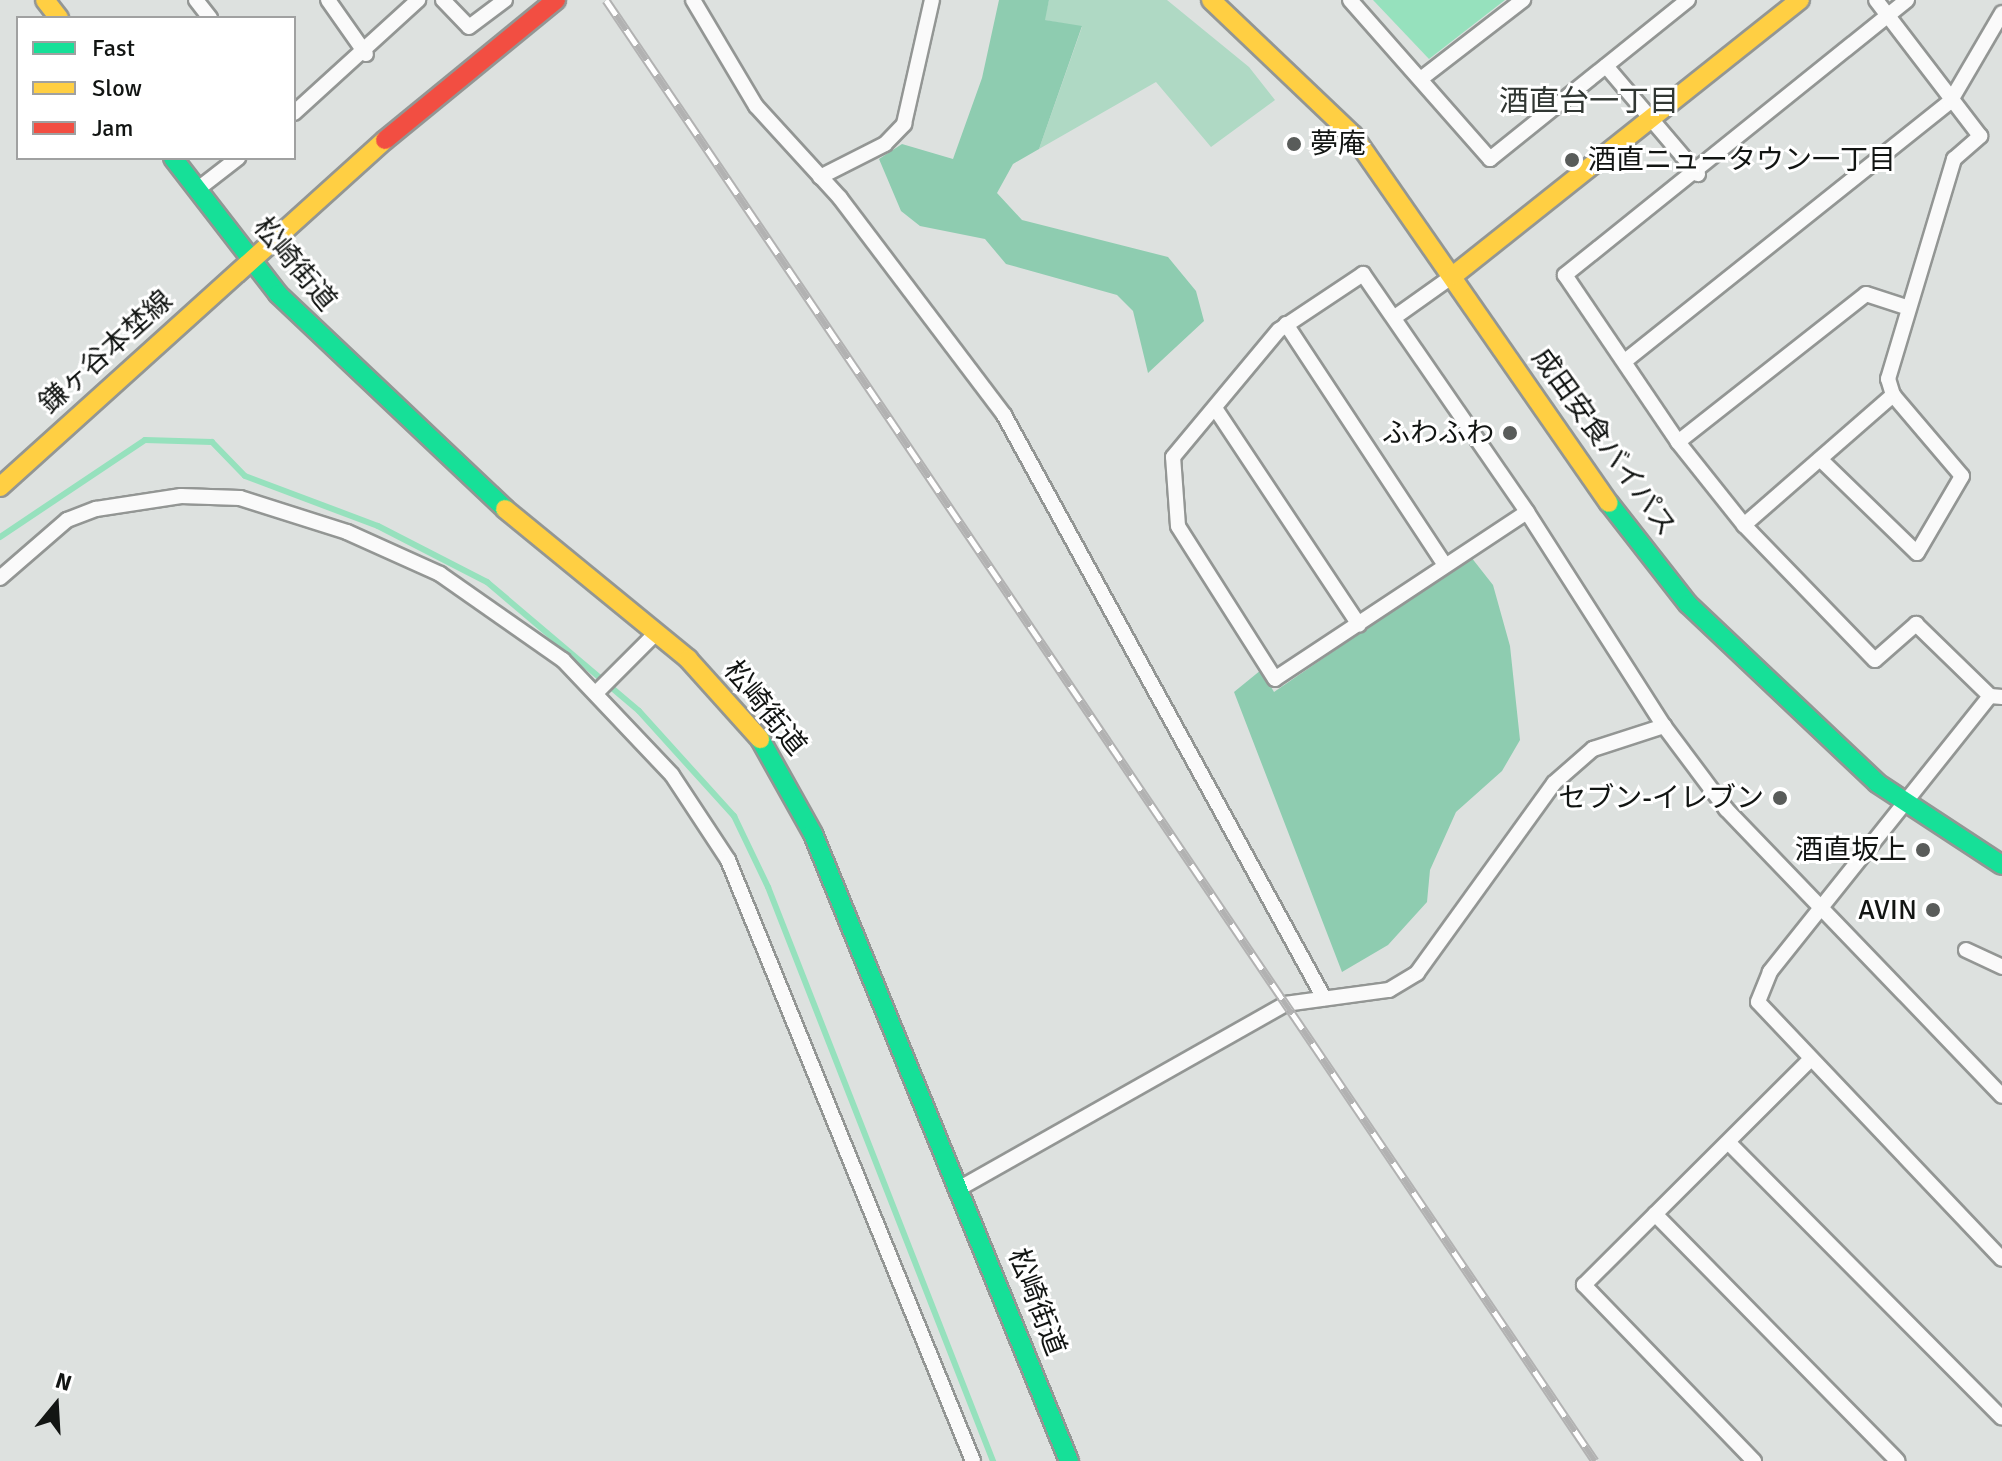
<!DOCTYPE html>
<meta charset="utf-8">
<style>
body{margin:0}
#map{position:relative;width:2002px;height:1461px;overflow:hidden;background:#dde1df;font-family:Signika,"Noto Sans JP",sans-serif}
div>[style]{position:absolute}
.green>*{inset:0;background:#afd9c4}
.forest>*{inset:0;background:#8eccb0}
.water>*{inset:0;background:#96e1bd}
.stream>*{height:6px;margin:-3px;padding:0 3px;transform-origin:3px;border-radius:3px;background:#96e1bd}
.roads{filter:drop-shadow(2px 0 #939694) drop-shadow(-2px 0 #939694) drop-shadow(0 2px #939694) drop-shadow(0 -2px #939694)}
.street>*{height:14px;margin:-7px;padding:0 7px;transform-origin:7px;border-radius:7px;background:#fafafa}
.fast>*{height:18px;margin:-9px;padding:0 9px;transform-origin:9px;border-radius:9px;background:#16e098}
.slow>*{height:18px;margin:-9px;padding:0 9px;transform-origin:9px;border-radius:9px;background:#ffcf43}
.jam>*{height:18px;margin:-9px;padding:0 9px;transform-origin:9px;border-radius:9px;background:#f24e42}
.rail>*{height:9px;margin-top:-4.5px;transform-origin:0;background:repeating-linear-gradient(90deg,#fff 0 18px,#b2b2b2 0 36px);box-sizing:border-box;border-block:2px solid #b2b2b2}
.dots>*{width:22px;height:22px;translate:-50% -50%;box-sizing:border-box;border:4px solid #fff;border-radius:50%}
span{translate:-50% -50%;white-space:nowrap;text-align:center;line-height:1.15;-webkit-text-stroke:6px #fff;paint-order:stroke}
.poi-label{font-size:28px;color:#121513}
.left{translate:0 -50%;text-align:left}
.right{translate:-100% -50%;text-align:right}
.street-label{font-size:28px;color:#121513}
.neighbourhood-label{font-size:30px;color:#313733}
.legend{position:absolute;left:16px;top:16px;width:280px;height:144px;box-sizing:border-box;background:#fff;border:2px solid #a0a1a1;margin:0;padding:10px 14px;list-style:none;font-size:24px;color:#121513}
.legend li{display:flex;align-items:center;gap:16px;height:40px}
.legend b{width:40px;border:2px solid #a0a1a1}
.north{position:absolute;left:16px;top:1365px;width:80px;height:80px;-webkit-text-stroke:6px #fff;paint-order:stroke;rotate:18deg;font-size:22px;font-weight:700;line-height:32px;text-align:center;color:#121513}
.north::after{content:'';display:block;margin:auto;width:28px;height:36px;background:#121513;clip-path:polygon(50% 0,100% 100%,50% 72%,0 100%)}
</style>
<div id="map">
<div class="green">
<i style="clip-path:polygon(1049px 0,1167px 0,1249px 67px,1275px 100px,1211px 147px,1156px 82px,1039px 149px,1082px 27px,1044px 20px)"></i>
</div>
<div class="forest">
<i style="clip-path:polygon(999px 0,1049px 0,1045px 20px,1082px 26px,1039px 149px,1013px 164px,997px 193px,1022px 220px,1168px 257px,1196px 291px,1204px 321px,1148px 373px,1133px 311px,1117px 295px,1006px 264px,985px 239px,920px 226px,901px 211px,879px 159px,902px 144px,953px 159px,982px 78px)"></i>
<i style="clip-path:polygon(1471px 557px,1493px 585px,1510px 646px,1520px 740px,1502px 771px,1456px 812px,1430px 870px,1427px 902px,1388px 945px,1342px 972px,1234px 692px,1261px 670px,1274px 692px)"></i>
</div>
<div class="water">
<i style="clip-path:polygon(1373px 0,1505px 0,1429px 59px)"></i>
</div>
<div class="stream">
<i style="left:0;top:537px;width:174px;rotate:-33.8deg"></i>
<i style="left:145px;top:440px;width:67px;rotate:1.7deg"></i>
<i style="left:212px;top:442px;width:47px;rotate:45.9deg"></i>
<i style="left:245px;top:476px;width:142px;rotate:20.6deg"></i>
<i style="left:378px;top:526px;width:123px;rotate:27.2deg"></i>
<i style="left:487px;top:582px;width:199px;rotate:40.3deg"></i>
<i style="left:639px;top:711px;width:142px;rotate:47.9deg"></i>
<i style="left:734px;top:816px;width:79px;rotate:64.4deg"></i>
<i style="left:768px;top:887px;width:617px;rotate:68.6deg"></i>
</div>
<div class="roads">
<div class="street">
<i style="left:196px;top:0;width:23px;rotate:52deg"></i>
<i style="left:328px;top:0;width:66px;rotate:54.9deg"></i>
<i style="left:443px;top:0;width:37px;rotate:46deg"></i>
<i style="left:469px;top:27px;width:45px;rotate:-36.9deg"></i>
<i style="left:693px;top:0;width:123px;rotate:59.3deg"></i>
<i style="left:756px;top:106px;width:125px;rotate:47.6deg"></i>
<i style="left:840px;top:198px;width:272px;rotate:52.9deg"></i>
<i style="left:1004px;top:415px;width:665px;rotate:61.24deg"></i>
<i style="left:1350px;top:0;width:212px;rotate:48.6deg"></i>
<i style="left:1490px;top:159px;width:254px;rotate:-38.8deg"></i>
<i style="left:1907px;top:0;width:439px;rotate:141.2deg"></i>
<i style="left:1565px;top:275px;width:202px;rotate:55.9deg"></i>
<i style="left:1678px;top:442px;width:106px;rotate:51.5deg"></i>
<i style="left:1744px;top:525px;width:188px;rotate:45.9deg"></i>
<i style="left:1875px;top:660px;width:55px;rotate:-41.3deg"></i>
<i style="left:1916px;top:624px;width:103px;rotate:44.2deg"></i>
<i style="left:1990px;top:696px;width:12px;rotate:5deg"></i>
<i style="left:1606px;top:66px;width:142px;rotate:49.6deg"></i>
<i style="left:1422px;top:78px;width:128px;rotate:-37.7deg"></i>
<i style="left:294px;top:113px;width:168px;rotate:-42.3deg"></i>
<i style="left:820px;top:177px;width:73px;rotate:-26.9deg"></i>
<i style="left:885px;top:144px;width:28px;rotate:-46deg"></i>
<i style="left:904px;top:124px;width:127px;rotate:-77.3deg"></i>
<i style="left:198px;top:189px;width:51px;rotate:-37.8deg"></i>
<i style="left:1363px;top:274px;width:289px;rotate:55.4deg"></i>
<i style="left:1527px;top:512px;width:302px;rotate:146.5deg"></i>
<i style="left:1275px;top:679px;width:181px;rotate:-122.4deg"></i>
<i style="left:1178px;top:526px;width:69px;rotate:-94.1deg"></i>
<i style="left:1173px;top:457px;width:165px;rotate:-50.2deg"></i>
<i style="left:1279px;top:330px;width:101px;rotate:-33.7deg"></i>
<i style="left:1395px;top:317px;width:72px;rotate:-35.4deg"></i>
<i style="left:1286px;top:324px;width:287px;rotate:56.6deg"></i>
<i style="left:1625px;top:361px;width:416px;rotate:-38.6deg"></i>
<i style="left:1950px;top:102px;width:103px;rotate:-59.7deg"></i>
<i style="left:1215px;top:408px;width:260px;rotate:56.4deg"></i>
<i style="left:1678px;top:442px;width:239px;rotate:-38.2deg"></i>
<i style="left:1866px;top:294px;width:42px;rotate:18deg"></i>
<i style="left:1820px;top:459px;width:135px;rotate:44.1deg"></i>
<i style="left:1917px;top:553px;width:89px;rotate:-59.7deg"></i>
<i style="left:1962px;top:476px;width:106px;rotate:-130.4deg"></i>
<i style="left:1893px;top:395px;width:17px;rotate:-107deg"></i>
<i style="left:1888px;top:379px;width:230px;rotate:-73.3deg"></i>
<i style="left:1954px;top:159px;width:35px;rotate:-41deg"></i>
<i style="left:1980px;top:136px;width:171px;rotate:-127.4deg"></i>
<i style="left:1527px;top:512px;width:254px;rotate:57.4deg"></i>
<i style="left:1664px;top:726px;width:104px;rotate:53.2deg"></i>
<i style="left:1726px;top:809px;width:398px;rotate:46.1deg"></i>
<i style="left:1744px;top:525px;width:198px;rotate:-41.1deg"></i>
<i style="left:0;top:578px;width:89px;rotate:-40.9deg"></i>
<i style="left:67px;top:520px;width:31px;rotate:-21deg"></i>
<i style="left:96px;top:509px;width:86px;rotate:-8.7deg"></i>
<i style="left:181px;top:496px;width:59px;rotate:1.9deg"></i>
<i style="left:240px;top:498px;width:112px;rotate:17.6deg"></i>
<i style="left:347px;top:532px;width:102px;rotate:24.3deg"></i>
<i style="left:440px;top:574px;width:150px;rotate:35deg"></i>
<i style="left:563px;top:660px;width:158px;rotate:46.5deg"></i>
<i style="left:672px;top:775px;width:102px;rotate:56.6deg"></i>
<i style="left:728px;top:860px;width:649px;rotate:67.82deg"></i>
<i style="left:597px;top:692px;width:85px;rotate:-45deg"></i>
<i style="left:1990px;top:696px;width:353px;rotate:128.6deg"></i>
<i style="left:1770px;top:972px;width:32px;rotate:112deg"></i>
<i style="left:1758px;top:1002px;width:354px;rotate:46.5deg"></i>
<i style="left:1966px;top:950px;width:40px;rotate:25deg"></i>
<i style="left:1729px;top:1143px;width:387px;rotate:45.2deg"></i>
<i style="left:962px;top:1187px;width:371px;rotate:-29.5deg"></i>
<i style="left:1285px;top:1004px;width:105px;rotate:-7.7deg"></i>
<i style="left:1389px;top:990px;width:33px;rotate:-31deg"></i>
<i style="left:1417px;top:973px;width:234px;rotate:-54.2deg"></i>
<i style="left:1554px;top:783px;width:52px;rotate:-41.1deg"></i>
<i style="left:1593px;top:749px;width:75px;rotate:-17.9deg"></i>
<i style="left:1655px;top:1214px;width:346px;rotate:45.5deg"></i>
<i style="left:1754px;top:1461px;width:245px;rotate:-134deg"></i>
<i style="left:1584px;top:1285px;width:317px;rotate:-44.9deg"></i>
</div>
<div class="fast">
<i style="left:173px;top:158px;width:172px;rotate:52.3deg"></i>
<i style="left:278px;top:294px;width:313px;rotate:43.4deg"></i>
<i style="left:1609px;top:503px;width:128px;rotate:52deg"></i>
<i style="left:1688px;top:604px;width:260px;rotate:43.4deg"></i>
<i style="left:1877px;top:783px;width:149px;rotate:33.3deg"></i>
<i style="left:760px;top:739px;width:109px;rotate:60.8deg"></i>
<i style="left:813px;top:834px;width:677px;rotate:67.79deg"></i>
</div>
<div class="slow">
<i style="left:45px;top:0;width:23px;rotate:52deg"></i>
<i style="left:1211px;top:0;width:196px;rotate:43.6deg"></i>
<i style="left:1353px;top:135px;width:448px;rotate:55.2deg"></i>
<i style="left:1454px;top:275px;width:442px;rotate:-38.5deg"></i>
<i style="left:0;top:487px;width:518px;rotate:-42.03deg"></i>
<i style="left:505px;top:509px;width:237px;rotate:39.3deg"></i>
<i style="left:688px;top:659px;width:108px;rotate:48deg"></i>
</div>
<div class="jam">
<i style="left:385px;top:140px;width:221px;rotate:-39.3deg"></i>
</div>
</div>
<div class="rail">
<i style="left:606px;top:0;width:1764px;rotate:55.9deg"></i>
</div>
<div class="dots">
<i style="left:1294px;top:144px;background:#595c5a"></i>
<i style="left:1572px;top:160px;background:#595c5a"></i>
<i style="left:1510px;top:433px;background:#595c5a"></i>
<i style="left:1780px;top:798px;background:#595c5a"></i>
<i style="left:1923px;top:850px;background:#595c5a"></i>
<i style="left:1933px;top:910px;background:#595c5a"></i>
</div>
<div class="poi-label">
<span class="left" style="left:1310px;top:144px">夢庵</span>
<span class="left" style="left:1588px;top:160px">酒直ニュータウン一丁目</span>
<span class="right" style="left:1494px;top:433px">ふわふわ</span>
<span class="right" style="left:1764px;top:798px">セブン-イレブン</span>
<span class="right" style="left:1907px;top:850px">酒直坂上</span>
<span class="right" style="left:1917px;top:910px">AVIN</span>
</div>
<div class="street-label">
<span style="left:295px;top:264px;rotate:50deg">松崎街道</span>
<span style="left:106px;top:352px;rotate:-42deg">鎌ヶ谷本埜線</span>
<span style="left:1604px;top:442px;rotate:54deg">成田安食バイパス</span>
<span style="left:765px;top:708px;rotate:51deg">松崎街道</span>
<span style="left:1037px;top:1302px;rotate:69deg">松崎街道</span>
</div>
<div class="neighbourhood-label">
<span style="left:1589px;top:102px">酒直台一丁目</span>
</div>
<ul class="legend">
<li><b style="height:10px;background:#16e098"></b>Fast</li>
<li><b style="height:10px;background:#ffcf43"></b>Slow</li>
<li><b style="height:10px;background:#f24e42"></b>Jam</li>
</ul>
<div class="north">N</div>
</div>
